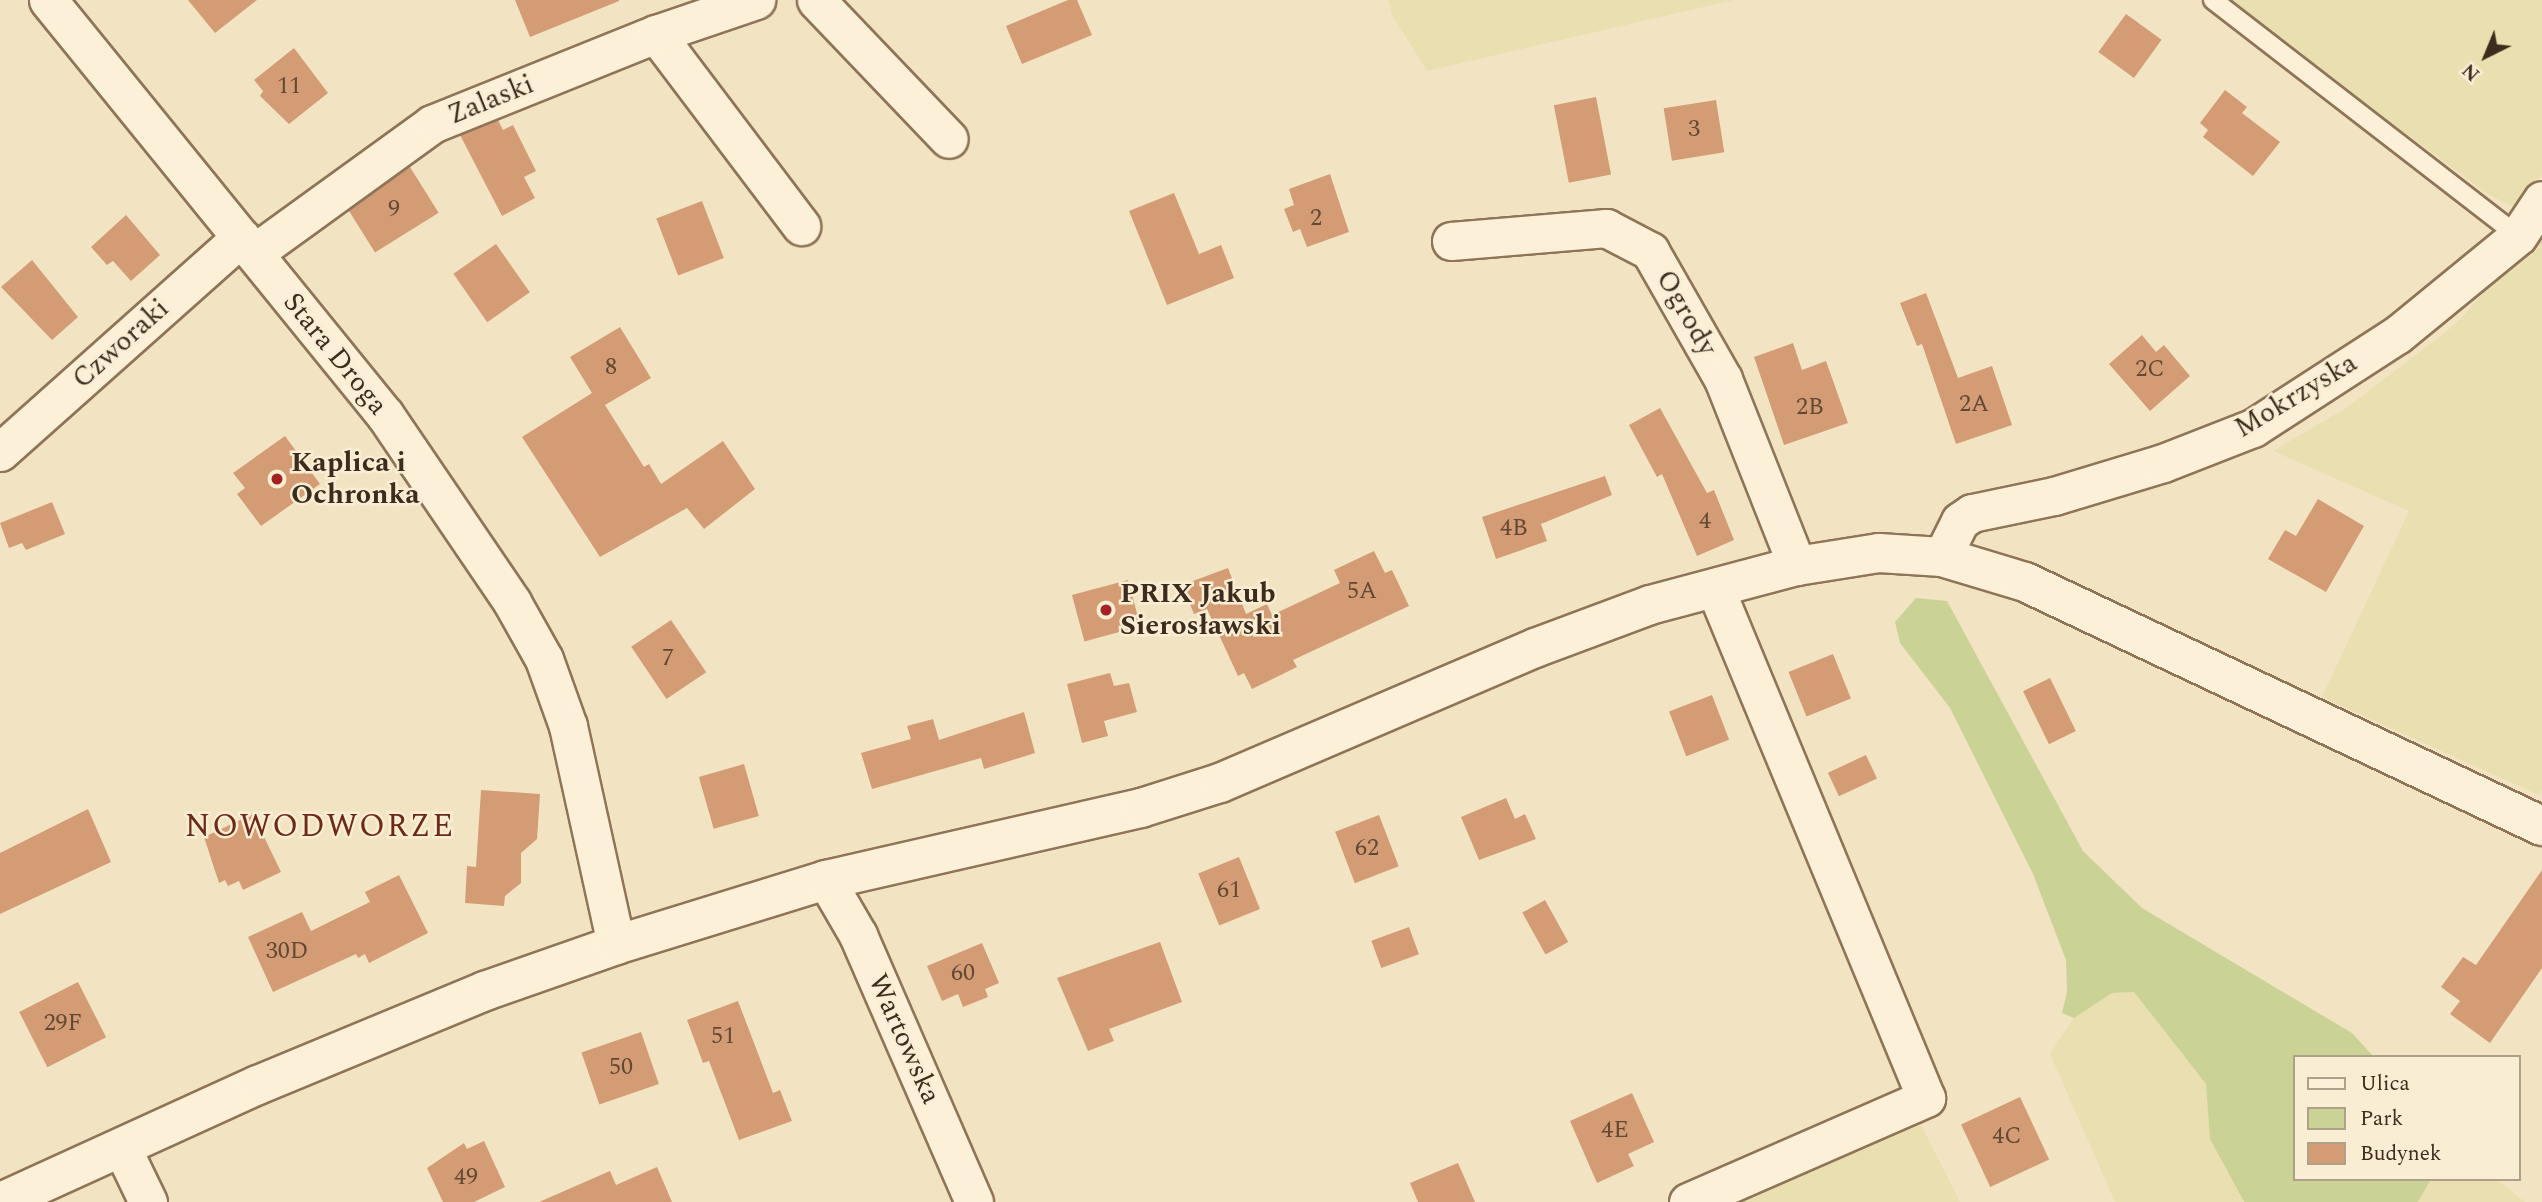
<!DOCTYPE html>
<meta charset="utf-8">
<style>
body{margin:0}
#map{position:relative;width:2542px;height:1202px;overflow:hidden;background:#f2e4c3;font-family:Spectral,serif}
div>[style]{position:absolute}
.farmland>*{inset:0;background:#e9dfb0}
.green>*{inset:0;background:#cbd296}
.building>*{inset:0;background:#d49c75;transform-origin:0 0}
.roads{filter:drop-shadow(2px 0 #8f7458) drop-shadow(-2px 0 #8f7458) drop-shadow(0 2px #8f7458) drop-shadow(0 -2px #8f7458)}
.lane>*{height:18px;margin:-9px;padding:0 9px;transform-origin:9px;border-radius:9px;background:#fcf1d8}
.street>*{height:37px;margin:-18.5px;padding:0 18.5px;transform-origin:18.5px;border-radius:18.5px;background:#fcf1d8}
.secondary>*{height:38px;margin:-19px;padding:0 19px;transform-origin:19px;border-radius:19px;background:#fcf1d8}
.dots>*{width:19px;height:19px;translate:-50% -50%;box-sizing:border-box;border:4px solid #f9eed4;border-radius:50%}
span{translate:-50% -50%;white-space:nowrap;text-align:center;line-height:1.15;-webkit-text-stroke:5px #f9eed4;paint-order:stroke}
.number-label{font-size:24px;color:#634833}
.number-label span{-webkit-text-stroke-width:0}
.street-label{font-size:28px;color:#3d2c1d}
.poi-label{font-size:28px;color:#3d2c1d;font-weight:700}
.left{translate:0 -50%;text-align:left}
.quarter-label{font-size:32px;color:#6e2918;letter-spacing:2px}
.legend{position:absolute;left:2293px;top:1055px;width:228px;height:126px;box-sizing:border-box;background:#f9eed4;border:2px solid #aea08b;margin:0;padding:9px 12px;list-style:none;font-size:21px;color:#3d2c1d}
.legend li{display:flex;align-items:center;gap:14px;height:35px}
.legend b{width:35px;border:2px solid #aea08b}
.north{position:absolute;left:2451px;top:21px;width:70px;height:70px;-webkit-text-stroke:5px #f9eed4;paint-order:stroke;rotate:223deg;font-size:19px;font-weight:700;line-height:28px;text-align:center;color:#3d2c1d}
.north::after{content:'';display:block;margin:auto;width:24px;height:32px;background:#3d2c1d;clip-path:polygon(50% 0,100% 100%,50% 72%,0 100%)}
</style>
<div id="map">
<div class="farmland">
<i style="clip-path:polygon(1389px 0,1734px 0,1427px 71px,1392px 15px)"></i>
<i style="clip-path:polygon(2225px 0,2542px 0,2542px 174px,2518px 209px,2489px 195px)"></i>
<i style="clip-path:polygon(2542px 225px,2542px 789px,2539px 795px,2322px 697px,2409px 511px,2273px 451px,2348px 407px,2457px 323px)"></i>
<i style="clip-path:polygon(2134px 992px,2206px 1084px,2210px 1139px,2243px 1202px,2115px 1202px,2050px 1054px,2074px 1018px,2112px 993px)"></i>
<i style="clip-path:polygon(1917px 1117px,1960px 1202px,1730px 1202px)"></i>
<i style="clip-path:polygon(2431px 1179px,2496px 1179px,2525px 1202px,2418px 1202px)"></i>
</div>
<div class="green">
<i style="clip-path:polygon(1916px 598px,1947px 601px,2083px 851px,2142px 908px,2352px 1033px,2374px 1057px,2295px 1057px,2295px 1179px,2431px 1179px,2418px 1202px,2244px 1202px,2210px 1139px,2206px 1084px,2134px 992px,2112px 993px,2074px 1018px,2062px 1013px,2067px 992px,2066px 960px,2033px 874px,1950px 708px,1900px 643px,1895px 622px)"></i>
</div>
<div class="building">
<i style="clip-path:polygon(188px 0,257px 0,215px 33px)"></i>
<i style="clip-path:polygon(515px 0,619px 0,619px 1px,530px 37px)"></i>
<i style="clip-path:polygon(1068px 0,1077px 0,1092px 35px,1022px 64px,1006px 26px)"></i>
<i style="left:2126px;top:14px;width:44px;height:47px;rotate:36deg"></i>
<i style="clip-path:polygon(294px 48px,328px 93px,289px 124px,260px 96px,263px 91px,254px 80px)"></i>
<i style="clip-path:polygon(2225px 90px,2247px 107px,2242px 113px,2280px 142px,2253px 176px,2203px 137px,2208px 130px,2200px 123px)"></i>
<i style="left:1596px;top:97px;width:79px;height:43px;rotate:79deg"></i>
<i style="left:1716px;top:100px;width:53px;height:53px;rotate:81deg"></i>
<i style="clip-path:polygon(498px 120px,503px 130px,513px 125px,536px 171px,524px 177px,535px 198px,502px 216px,460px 135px)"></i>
<i style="left:410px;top:167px;width:54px;height:75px;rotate:58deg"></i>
<i style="clip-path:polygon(1330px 174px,1349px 232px,1307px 247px,1300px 229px,1293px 232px,1284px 209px,1294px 205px,1289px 189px)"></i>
<i style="clip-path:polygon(1174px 193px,1199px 254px,1221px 245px,1234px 278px,1167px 305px,1129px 211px)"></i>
<i style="left:702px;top:201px;width:61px;height:49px;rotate:69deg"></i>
<i style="clip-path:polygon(126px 215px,160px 255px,131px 281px,113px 261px,107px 265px,91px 247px)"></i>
<i style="left:496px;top:244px;width:59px;height:52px;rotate:55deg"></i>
<i style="clip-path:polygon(32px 260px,78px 317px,52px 340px,1px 287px)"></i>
<i style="clip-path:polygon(1926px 293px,1958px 378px,1992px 366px,2012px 425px,1956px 444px,1922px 344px,1917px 346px,1900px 303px)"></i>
<i style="clip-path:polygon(620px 327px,651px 378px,605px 405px,644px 467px,649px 464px,661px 484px,723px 441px,755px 489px,704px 529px,687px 508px,600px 557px,522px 437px,592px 393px,570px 357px)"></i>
<i style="clip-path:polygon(2142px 335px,2156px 352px,2164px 345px,2190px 376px,2150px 411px,2109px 364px)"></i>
<i style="clip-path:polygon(1793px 343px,1802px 370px,1826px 361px,1848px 423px,1784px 445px,1754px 357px)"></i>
<i style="clip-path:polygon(1660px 408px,1707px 493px,1714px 490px,1734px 540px,1697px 556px,1662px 474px,1657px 477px,1629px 425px)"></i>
<i style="clip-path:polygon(285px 436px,320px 484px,261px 526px,237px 494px,245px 488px,233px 473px)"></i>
<i style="clip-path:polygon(1605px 476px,1612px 495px,1541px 524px,1547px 541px,1496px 559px,1482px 517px)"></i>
<i style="clip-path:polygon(2318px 499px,2364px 526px,2326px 592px,2268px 559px,2285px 530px,2296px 536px)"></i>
<i style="clip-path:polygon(52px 502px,65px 534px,26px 550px,22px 543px,9px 548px,0 523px)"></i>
<i style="clip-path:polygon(1374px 551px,1385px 573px,1392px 570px,1409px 606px,1293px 660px,1297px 667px,1252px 689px,1244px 673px,1238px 676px,1207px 609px,1194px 614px,1182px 585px,1228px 568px,1246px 614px,1267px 604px,1272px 615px,1340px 583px,1334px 570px)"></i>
<i style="left:1128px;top:580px;width:48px;height:58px;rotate:75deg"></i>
<i style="left:671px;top:620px;width:63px;height:48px;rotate:56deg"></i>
<i style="left:1833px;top:654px;width:48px;height:48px;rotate:68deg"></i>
<i style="clip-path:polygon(1110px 673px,1114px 686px,1129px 683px,1137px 712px,1104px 721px,1108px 736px,1082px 743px,1067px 684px)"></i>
<i style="left:2050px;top:678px;width:59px;height:30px;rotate:64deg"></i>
<i style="left:1712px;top:695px;width:48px;height:46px;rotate:69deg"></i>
<i style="clip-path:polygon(1024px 712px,1035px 753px,984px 769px,981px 758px,872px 789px,861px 753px,911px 739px,907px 726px,933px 719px,939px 740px)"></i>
<i style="left:1866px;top:755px;width:26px;height:42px;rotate:65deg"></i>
<i style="left:744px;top:764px;width:54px;height:47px;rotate:74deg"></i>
<i style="clip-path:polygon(481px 790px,540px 794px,537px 839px,521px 853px,521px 883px,505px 896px,504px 906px,465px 903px,467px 866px,476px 867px)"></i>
<i style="clip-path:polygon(1506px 798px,1515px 819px,1525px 814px,1536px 839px,1479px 860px,1461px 817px)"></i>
<i style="clip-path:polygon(88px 809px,111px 862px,0 914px,0 853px)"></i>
<i style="clip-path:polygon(253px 814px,281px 872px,243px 890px,239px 881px,228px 886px,225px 880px,219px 883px,204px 837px)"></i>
<i style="left:1379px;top:815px;width:55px;height:47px;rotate:69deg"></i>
<i style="left:1239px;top:857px;width:56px;height:44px;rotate:68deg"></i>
<i style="clip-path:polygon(2542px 870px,2542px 968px,2490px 1043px,2450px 1014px,2460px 1001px,2441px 987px,2463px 957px,2476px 965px)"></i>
<i style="clip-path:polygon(399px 875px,428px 933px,369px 963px,365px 954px,358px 958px,356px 954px,273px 992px,248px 937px,302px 912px,311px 931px,370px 902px,365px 892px)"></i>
<i style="left:1545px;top:900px;width:48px;height:26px;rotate:61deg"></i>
<i style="left:1409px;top:927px;width:29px;height:40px;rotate:70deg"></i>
<i style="clip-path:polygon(1160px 942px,1182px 1002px,1109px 1029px,1114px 1041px,1088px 1051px,1057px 978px)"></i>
<i style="clip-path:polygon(982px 943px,999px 983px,985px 989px,988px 997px,963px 1007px,958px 994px,942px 1001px,927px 966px)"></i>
<i style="left:78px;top:982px;width:62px;height:66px;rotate:63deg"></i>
<i style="clip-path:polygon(738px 1001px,773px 1093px,780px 1090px,792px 1121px,739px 1140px,709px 1061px,703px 1063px,687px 1020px)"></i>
<i style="left:641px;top:1032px;width:55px;height:63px;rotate:71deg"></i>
<i style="clip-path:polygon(1632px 1093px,1654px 1142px,1628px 1154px,1634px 1166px,1597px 1183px,1570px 1121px)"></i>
<i style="left:2020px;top:1097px;width:69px;height:65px;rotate:65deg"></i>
<i style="clip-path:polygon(484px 1141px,505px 1187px,474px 1202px,443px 1202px,427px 1168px,464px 1143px,467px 1149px)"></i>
<i style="clip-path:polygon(1458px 1163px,1475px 1202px,1418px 1202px,1410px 1183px)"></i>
<i style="clip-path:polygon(657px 1167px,672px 1202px,539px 1202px,610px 1171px,616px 1185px)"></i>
</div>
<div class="roads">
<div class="lane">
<i style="left:2213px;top:0;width:386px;rotate:37.7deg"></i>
</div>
<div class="street">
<i style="left:48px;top:0;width:535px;rotate:50.92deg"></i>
<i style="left:385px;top:415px;width:226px;rotate:55.8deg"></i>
<i style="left:512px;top:602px;width:65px;rotate:60.7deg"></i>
<i style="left:544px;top:659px;width:71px;rotate:70.3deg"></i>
<i style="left:568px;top:726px;width:224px;rotate:77.6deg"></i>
<i style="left:816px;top:0;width:192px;rotate:46.3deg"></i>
<i style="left:656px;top:34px;width:241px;rotate:52.9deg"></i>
<i style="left:1451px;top:241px;width:156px;rotate:-4.8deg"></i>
<i style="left:1606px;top:228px;width:50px;rotate:27.6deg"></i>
<i style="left:1650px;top:251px;width:147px;rotate:60.3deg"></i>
<i style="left:1723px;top:379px;width:201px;rotate:68.4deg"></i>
<i style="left:254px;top:253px;width:220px;rotate:-35.9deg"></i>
<i style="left:432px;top:124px;width:241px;rotate:-21.9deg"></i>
<i style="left:656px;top:34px;width:106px;rotate:-18.8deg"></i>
<i style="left:0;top:452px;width:323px;rotate:-41.7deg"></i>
<i style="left:1942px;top:557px;width:40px;rotate:-63.4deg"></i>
<i style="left:1960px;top:521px;width:14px;rotate:-34deg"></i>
<i style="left:1972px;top:513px;width:84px;rotate:-11.7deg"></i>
<i style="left:2054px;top:496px;width:114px;rotate:-16.8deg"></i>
<i style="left:2163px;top:463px;width:97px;rotate:-21.3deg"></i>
<i style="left:2253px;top:428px;width:171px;rotate:-32.9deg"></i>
<i style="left:2397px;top:335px;width:156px;rotate:-39.3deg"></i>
<i style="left:2518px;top:236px;width:43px;rotate:-56.3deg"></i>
<i style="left:826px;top:880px;width:64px;rotate:59.8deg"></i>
<i style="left:858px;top:935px;width:291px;rotate:66.5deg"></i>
<i style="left:122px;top:1148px;width:60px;rotate:64.3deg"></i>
<i style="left:1688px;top:1202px;width:260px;rotate:-23.6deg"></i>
<i style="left:1926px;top:1098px;width:552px;rotate:-112.48deg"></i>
</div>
<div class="secondary">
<i style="left:1px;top:1202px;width:282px;rotate:-24.5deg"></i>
<i style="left:258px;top:1085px;width:246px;rotate:-22.5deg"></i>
<i style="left:485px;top:991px;width:139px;rotate:-19.3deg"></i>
<i style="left:616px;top:945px;width:220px;rotate:-17.2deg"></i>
<i style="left:826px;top:880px;width:323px;rotate:-12.9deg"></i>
<i style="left:1141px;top:808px;width:83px;rotate:-17.6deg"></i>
<i style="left:1220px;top:783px;width:343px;rotate:-23.2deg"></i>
<i style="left:1535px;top:648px;width:123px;rotate:-20.5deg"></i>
<i style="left:1650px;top:605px;width:152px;rotate:-14.9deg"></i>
<i style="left:1797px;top:566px;width:83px;rotate:-9deg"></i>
<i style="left:1879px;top:553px;width:63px;rotate:3.6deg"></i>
<i style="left:1942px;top:557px;width:87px;rotate:16.8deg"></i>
<i style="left:2025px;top:582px;width:572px;rotate:25.27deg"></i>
</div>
</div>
<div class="dots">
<i style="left:277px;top:479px;background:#a42224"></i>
<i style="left:1106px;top:610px;background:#a42224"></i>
</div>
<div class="number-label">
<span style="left:289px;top:87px">11</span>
<span style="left:1694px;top:130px">3</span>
<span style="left:394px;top:210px">9</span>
<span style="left:1316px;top:219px">2</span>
<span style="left:611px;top:368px">8</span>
<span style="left:2150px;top:370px">2C</span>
<span style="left:1974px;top:405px">2A</span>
<span style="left:1810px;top:408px">2B</span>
<span style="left:1705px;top:522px">4</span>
<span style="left:1514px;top:529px">4B</span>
<span style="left:1362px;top:592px">5A</span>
<span style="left:668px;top:659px">7</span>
<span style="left:1367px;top:849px">62</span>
<span style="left:1229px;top:891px">61</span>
<span style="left:287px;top:952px">30D</span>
<span style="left:963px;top:974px">60</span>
<span style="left:63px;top:1024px">29F</span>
<span style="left:723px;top:1037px">51</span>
<span style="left:621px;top:1068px">50</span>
<span style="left:1615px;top:1131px">4E</span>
<span style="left:2007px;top:1137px">4C</span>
<span style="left:466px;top:1178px">49</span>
</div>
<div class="street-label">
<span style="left:491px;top:100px;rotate:-22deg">Zalaski</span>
<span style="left:1686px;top:313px;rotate:60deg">Ogrody</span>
<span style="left:121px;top:344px;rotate:-42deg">Czworaki</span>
<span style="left:335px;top:354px;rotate:51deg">Stara Droga</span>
<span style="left:2296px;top:396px;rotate:-31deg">Mokrzyska</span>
<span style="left:904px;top:1039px;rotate:66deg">Wartowska</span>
</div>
<div class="poi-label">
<span class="left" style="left:291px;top:479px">Kaplica i<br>Ochronka</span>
<span class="left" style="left:1120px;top:610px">PRIX Jakub<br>Sierosławski</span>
</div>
<div class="quarter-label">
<span style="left:320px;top:827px">NOWODWORZE</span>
</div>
<ul class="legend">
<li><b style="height:9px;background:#fcf1d8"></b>Ulica</li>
<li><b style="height:19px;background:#cbd296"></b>Park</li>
<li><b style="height:19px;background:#d49c75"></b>Budynek</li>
</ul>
<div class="north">N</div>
</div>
